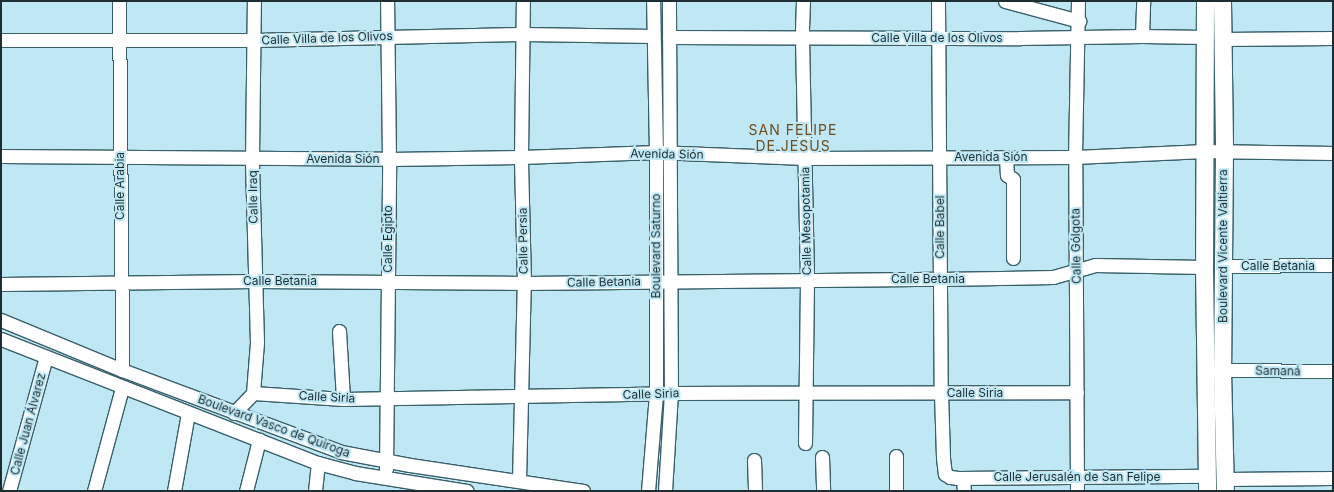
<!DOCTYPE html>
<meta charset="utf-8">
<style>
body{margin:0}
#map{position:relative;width:1334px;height:492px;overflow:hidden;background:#bfe8f4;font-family:Inter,sans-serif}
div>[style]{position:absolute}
.roads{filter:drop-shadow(1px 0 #395f69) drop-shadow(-1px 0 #395f69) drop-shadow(0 1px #395f69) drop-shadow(0 -1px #395f69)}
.minor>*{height:13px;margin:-6.5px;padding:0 6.5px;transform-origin:6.5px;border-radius:6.5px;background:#fff}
.major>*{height:17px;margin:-8.5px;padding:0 8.5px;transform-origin:8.5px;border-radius:8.5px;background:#fff}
span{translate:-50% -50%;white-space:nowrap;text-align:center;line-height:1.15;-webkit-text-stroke:4px #bfe8f4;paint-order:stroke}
.street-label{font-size:12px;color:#1d2d32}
.quarter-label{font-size:14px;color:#704b1b;letter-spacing:1px}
.frame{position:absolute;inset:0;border:2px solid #1d2d32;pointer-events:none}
</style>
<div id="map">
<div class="roads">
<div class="minor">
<i style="left:119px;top:1px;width:369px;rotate:89.5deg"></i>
<i style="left:803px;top:1px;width:37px;rotate:92deg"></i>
<i style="left:802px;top:38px;width:242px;rotate:88.8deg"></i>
<i style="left:807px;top:280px;width:163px;rotate:90.7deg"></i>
<i style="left:938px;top:1px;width:392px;rotate:89.6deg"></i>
<i style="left:941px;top:393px;width:65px;rotate:88.2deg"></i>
<i style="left:943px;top:458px;width:16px;rotate:83deg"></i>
<i style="left:945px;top:474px;width:6px;rotate:31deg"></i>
<i style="left:950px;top:477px;width:8px;rotate:7deg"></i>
<i style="left:958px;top:478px;width:250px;rotate:-0.5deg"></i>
<i style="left:1005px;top:1px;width:77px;rotate:15.1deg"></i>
<i style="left:1142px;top:36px;width:35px;rotate:-88deg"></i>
<i style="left:669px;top:37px;width:351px;rotate:0.2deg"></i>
<i style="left:1020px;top:38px;width:122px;rotate:-0.9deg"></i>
<i style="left:1142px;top:36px;width:63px;rotate:0.9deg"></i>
<i style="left:1222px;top:39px;width:111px;rotate:-0.5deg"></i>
<i style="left:1px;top:40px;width:253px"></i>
<i style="left:254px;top:40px;width:269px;rotate:-1.3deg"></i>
<i style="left:523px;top:34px;width:130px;rotate:0.9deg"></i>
<i style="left:1px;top:156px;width:388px;rotate:0.4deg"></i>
<i style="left:389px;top:159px;width:132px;rotate:-0.9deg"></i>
<i style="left:521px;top:157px;width:135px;rotate:-2.1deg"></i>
<i style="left:656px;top:152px;width:149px;rotate:2.3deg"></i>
<i style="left:805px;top:158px;width:270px;rotate:-0.2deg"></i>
<i style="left:1075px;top:157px;width:130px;rotate:-2.6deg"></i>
<i style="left:1205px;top:151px;width:128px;rotate:0.9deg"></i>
<i style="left:1006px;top:157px;width:18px;rotate:87deg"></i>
<i style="left:1007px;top:175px;width:7px;rotate:34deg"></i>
<i style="left:1013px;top:179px;width:79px;rotate:90deg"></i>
<i style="left:1223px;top:266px;width:110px;rotate:-0.5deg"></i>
<i style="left:1px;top:284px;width:254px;rotate:-0.7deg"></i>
<i style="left:255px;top:281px;width:269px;rotate:0.4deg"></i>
<i style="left:524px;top:283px;width:416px;rotate:-0.6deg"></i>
<i style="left:940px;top:279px;width:113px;rotate:-1deg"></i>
<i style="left:1053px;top:277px;width:44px;rotate:-15.9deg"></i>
<i style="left:1095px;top:265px;width:109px;rotate:1.1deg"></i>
<i style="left:1px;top:320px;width:131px;rotate:22.5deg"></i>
<i style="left:122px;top:370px;width:234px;rotate:20.5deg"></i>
<i style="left:341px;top:452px;width:70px;rotate:10.7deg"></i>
<i style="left:410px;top:465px;width:175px;rotate:8.5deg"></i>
<i style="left:339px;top:331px;width:68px;rotate:86.6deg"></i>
<i style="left:1px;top:339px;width:340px;rotate:21.4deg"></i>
<i style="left:318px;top:463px;width:38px;rotate:15deg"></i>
<i style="left:355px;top:473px;width:113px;rotate:9.1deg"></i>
<i style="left:1222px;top:370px;width:111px;rotate:0.5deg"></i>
<i style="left:253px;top:393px;width:51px;rotate:-85.5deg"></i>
<i style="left:257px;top:342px;width:184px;rotate:-91.6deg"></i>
<i style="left:252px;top:158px;width:157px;rotate:-89.3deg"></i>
<i style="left:234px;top:413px;width:28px;rotate:-46deg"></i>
<i style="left:253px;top:393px;width:90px;rotate:3.8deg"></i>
<i style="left:343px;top:399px;width:328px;rotate:-1deg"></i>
<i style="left:671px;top:393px;width:406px;rotate:-0.1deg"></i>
<i style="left:896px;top:456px;width:35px;rotate:90deg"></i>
<i style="left:822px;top:457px;width:34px;rotate:88deg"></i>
<i style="left:754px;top:460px;width:31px;rotate:88deg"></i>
<i style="left:386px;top:469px;width:310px;rotate:-89.4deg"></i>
<i style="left:389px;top:159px;width:158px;rotate:-90.7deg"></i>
<i style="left:963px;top:478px;width:13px;rotate:86deg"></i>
<i style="left:1225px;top:479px;width:108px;rotate:-0.5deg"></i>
<i style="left:519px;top:481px;width:198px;rotate:-88.6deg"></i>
<i style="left:524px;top:283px;width:126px;rotate:-91.4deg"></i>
<i style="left:521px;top:157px;width:156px;rotate:-89.3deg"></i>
<i style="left:9px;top:491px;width:139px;rotate:-74.6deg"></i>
<i style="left:94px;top:491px;width:107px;rotate:-74.8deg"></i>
<i style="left:174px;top:491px;width:79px;rotate:-79.8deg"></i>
<i style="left:246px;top:491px;width:53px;rotate:-75.7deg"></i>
<i style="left:315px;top:491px;width:28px;rotate:-84deg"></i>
<i style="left:648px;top:491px;width:97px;rotate:-85.3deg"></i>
<i style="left:656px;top:394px;width:242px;rotate:-90deg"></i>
<i style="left:656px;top:152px;width:151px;rotate:-91.1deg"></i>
<i style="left:665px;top:491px;width:98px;rotate:-86.5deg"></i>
<i style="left:671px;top:393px;width:392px;rotate:-90.3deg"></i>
<i style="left:1077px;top:491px;width:334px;rotate:-90.3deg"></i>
<i style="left:1075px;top:157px;width:156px;rotate:-88.9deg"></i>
</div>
<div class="major">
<i style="left:1205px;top:1px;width:266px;rotate:90.2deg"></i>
<i style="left:1204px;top:267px;width:224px;rotate:89.2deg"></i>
<i style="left:1222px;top:1px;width:150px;rotate:89.2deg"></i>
<i style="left:1224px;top:151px;width:219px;rotate:90.5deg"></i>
<i style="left:1222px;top:370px;width:121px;rotate:88.6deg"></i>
</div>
</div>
<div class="street-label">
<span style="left:327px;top:38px;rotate:-2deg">Calle Villa de los Olivos</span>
<span style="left:937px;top:38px">Calle Villa de los Olivos</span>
<span style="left:667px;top:154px;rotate:1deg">Avenida Sión</span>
<span style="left:991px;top:157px">Avenida Sión</span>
<span style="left:343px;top:159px">Avenida Sión</span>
<span style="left:120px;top:186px;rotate:-90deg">Calle Arabia</span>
<span style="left:253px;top:197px;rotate:-91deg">Calle Iraq</span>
<span style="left:806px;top:221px;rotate:-91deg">Calle Mesopotamia</span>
<span style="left:940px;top:227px;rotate:-90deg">Calle Babel</span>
<span style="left:388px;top:239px;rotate:-90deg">Calle Egipto</span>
<span style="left:523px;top:241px;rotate:-91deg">Calle Persia</span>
<span style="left:656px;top:246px;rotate:-90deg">Boulevard Saturno</span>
<span style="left:1076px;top:246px;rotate:-91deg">Calle Gólgota</span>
<span style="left:1223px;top:246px;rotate:-90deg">Boulevard Vicente Valtierra</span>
<span style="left:1278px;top:266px">Calle Betania</span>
<span style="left:928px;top:279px">Calle Betania</span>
<span style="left:280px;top:281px">Calle Betania</span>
<span style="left:604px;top:282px;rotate:-1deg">Calle Betania</span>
<span style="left:1278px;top:371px;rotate:1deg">Samaná</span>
<span style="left:975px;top:393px">Calle Siria</span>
<span style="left:651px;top:394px;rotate:-2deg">Calle Siria</span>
<span style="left:327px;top:397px;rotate:3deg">Calle Siria</span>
<span style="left:28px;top:424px;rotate:-75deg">Calle Juan Álvarez</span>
<span style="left:274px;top:426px;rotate:20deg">Boulevard Vasco de Quiroga</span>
<span style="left:1077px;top:477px">Calle Jerusalén de San Felipe</span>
</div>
<div class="quarter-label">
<span style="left:793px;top:138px">SAN FELIPE<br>DE JESUS</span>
</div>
<div class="frame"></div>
</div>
